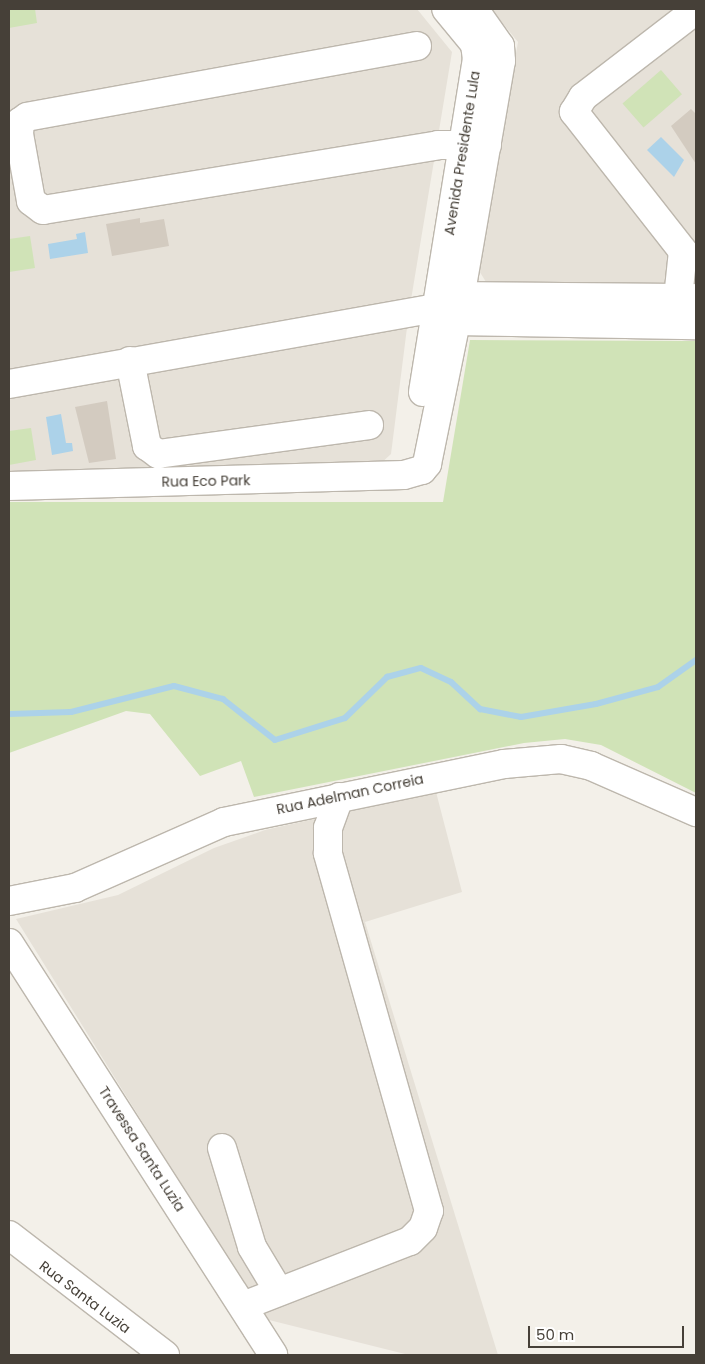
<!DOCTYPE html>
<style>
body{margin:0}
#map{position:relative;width:705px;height:1364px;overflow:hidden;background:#f3f0e9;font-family:Poppins,sans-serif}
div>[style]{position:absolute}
.residential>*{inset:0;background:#e6e1d8}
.green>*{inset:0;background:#d0e3b7;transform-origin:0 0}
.water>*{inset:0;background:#acd2e9}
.stream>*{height:6px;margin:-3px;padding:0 3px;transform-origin:3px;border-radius:3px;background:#acd2e9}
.building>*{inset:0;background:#d3cbc0}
.roads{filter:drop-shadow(1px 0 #bdb7ad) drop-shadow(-1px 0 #bdb7ad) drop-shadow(0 1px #bdb7ad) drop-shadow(0 -1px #bdb7ad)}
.minor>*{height:28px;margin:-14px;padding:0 14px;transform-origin:14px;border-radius:14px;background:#fff}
span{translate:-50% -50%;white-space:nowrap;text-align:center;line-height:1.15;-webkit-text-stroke:4.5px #fff;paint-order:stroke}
.street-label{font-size:14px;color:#464038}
.frame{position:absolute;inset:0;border:10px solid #464038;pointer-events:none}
.scale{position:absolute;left:528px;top:1326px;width:156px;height:22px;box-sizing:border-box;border:2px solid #464038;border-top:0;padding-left:6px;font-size:15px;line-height:18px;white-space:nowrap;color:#464038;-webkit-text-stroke:4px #fff;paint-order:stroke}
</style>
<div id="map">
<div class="residential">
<i style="clip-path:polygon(9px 9px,417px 9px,452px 52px,409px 312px,391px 454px,378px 466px,9px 472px)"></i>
<i style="clip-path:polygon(491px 9px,696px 9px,696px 284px,486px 282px,478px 269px,518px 42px)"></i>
<i style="clip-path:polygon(436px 792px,462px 892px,365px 922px,498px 1355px,409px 1355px,265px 1319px,16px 919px,118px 895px,214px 848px,265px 830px)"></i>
</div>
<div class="green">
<i style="clip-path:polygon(9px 9px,35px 9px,37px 23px,9px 28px)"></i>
<i style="left:661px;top:70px;width:32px;height:51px;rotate:49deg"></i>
<i style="clip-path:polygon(30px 236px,35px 268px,9px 272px,9px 239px)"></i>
<i style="clip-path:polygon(470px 340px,696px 341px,696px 793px,601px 745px,565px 739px,524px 743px,254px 797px,241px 761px,200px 776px,150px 714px,126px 711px,9px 753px,9px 502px,443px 502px)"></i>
<i style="clip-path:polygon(31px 428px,36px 460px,9px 465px,9px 431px)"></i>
</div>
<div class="water">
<i style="clip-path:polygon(661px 137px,684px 160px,674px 177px,647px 150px)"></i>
<i style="clip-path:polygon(85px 232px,88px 253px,50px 259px,48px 244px,77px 239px,76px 234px)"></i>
<i style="clip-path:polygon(61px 414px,66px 443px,72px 443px,73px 451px,52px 455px,46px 417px)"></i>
</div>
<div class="stream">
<i style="left:9px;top:714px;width:62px;rotate:-1.8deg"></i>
<i style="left:71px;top:712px;width:106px;rotate:-14.2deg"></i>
<i style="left:174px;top:686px;width:51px;rotate:14.9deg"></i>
<i style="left:223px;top:699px;width:66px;rotate:38.3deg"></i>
<i style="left:275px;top:740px;width:73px;rotate:-17.4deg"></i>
<i style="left:345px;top:718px;width:59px;rotate:-44.3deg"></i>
<i style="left:387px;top:677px;width:35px;rotate:-15deg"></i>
<i style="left:421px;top:668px;width:33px;rotate:25deg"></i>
<i style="left:451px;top:682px;width:40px;rotate:43deg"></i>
<i style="left:480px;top:709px;width:42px;rotate:11deg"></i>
<i style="left:521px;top:717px;width:76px;rotate:-9.8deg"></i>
<i style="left:596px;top:704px;width:64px;rotate:-15.3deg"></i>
<i style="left:658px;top:687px;width:47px;rotate:-35.4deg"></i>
</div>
<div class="building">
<i style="clip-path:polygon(691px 109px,696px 114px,696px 164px,671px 126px)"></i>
<i style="clip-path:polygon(140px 218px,140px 223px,164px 219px,169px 246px,112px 256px,106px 224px)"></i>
<i style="clip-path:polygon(107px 401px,116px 459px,89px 463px,75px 407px)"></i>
</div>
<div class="roads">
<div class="minor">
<i style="left:417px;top:46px;width:396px;rotate:169.7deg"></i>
<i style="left:27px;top:117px;width:9px;rotate:144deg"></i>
<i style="left:20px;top:122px;width:12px;rotate:95deg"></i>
<i style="left:19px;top:134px;width:68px;rotate:79.8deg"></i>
<i style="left:31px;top:201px;width:15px;rotate:37deg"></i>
<i style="left:43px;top:210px;width:400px;rotate:-9.3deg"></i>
<i style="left:438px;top:145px;width:49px"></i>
<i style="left:678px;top:298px;width:47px;rotate:-83.9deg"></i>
<i style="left:683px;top:251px;width:177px;rotate:-128.1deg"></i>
<i style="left:574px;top:112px;width:17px;rotate:-59deg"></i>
<i style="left:583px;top:97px;width:143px;rotate:-37.6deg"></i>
<i style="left:441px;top:310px;width:19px;rotate:36deg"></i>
<i style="left:456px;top:321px;width:240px;rotate:1deg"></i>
<i style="left:130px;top:361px;width:87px;rotate:78.7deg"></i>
<i style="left:147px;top:446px;width:14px;rotate:36deg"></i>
<i style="left:158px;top:454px;width:213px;rotate:-7.8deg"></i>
<i style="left:9px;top:384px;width:435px;rotate:-10.1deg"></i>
<i style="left:437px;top:308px;width:27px;rotate:-27deg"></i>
<i style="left:461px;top:296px;width:235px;rotate:0.5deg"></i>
<i style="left:423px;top:392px;width:337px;rotate:-80.8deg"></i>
<i style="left:477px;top:59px;width:15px;rotate:-98deg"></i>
<i style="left:475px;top:44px;width:45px;rotate:-129.6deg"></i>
<i style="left:9px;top:486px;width:395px;rotate:-1.6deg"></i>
<i style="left:404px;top:475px;width:19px;rotate:-16deg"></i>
<i style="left:422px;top:470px;width:8px;rotate:-50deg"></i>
<i style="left:427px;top:464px;width:146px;rotate:-78.5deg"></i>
<i style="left:456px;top:321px;width:264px;rotate:-80.2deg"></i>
<i style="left:501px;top:61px;width:15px;rotate:-94deg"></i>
<i style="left:500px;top:46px;width:45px;rotate:-125.1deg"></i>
<i style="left:9px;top:901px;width:67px;rotate:-11.1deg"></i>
<i style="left:75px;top:888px;width:163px;rotate:-23.9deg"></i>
<i style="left:224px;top:822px;width:286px;rotate:-11.7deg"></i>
<i style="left:504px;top:764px;width:57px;rotate:-5deg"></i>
<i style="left:561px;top:759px;width:31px;rotate:13deg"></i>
<i style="left:591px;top:766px;width:115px;rotate:23.7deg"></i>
<i style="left:9px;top:943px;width:489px;rotate:57.3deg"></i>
<i style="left:222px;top:1148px;width:103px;rotate:73.1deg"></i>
<i style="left:252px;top:1247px;width:52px;rotate:59deg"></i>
<i style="left:9px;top:1235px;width:197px;rotate:37.6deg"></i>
<i style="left:243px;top:1306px;width:179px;rotate:-21.3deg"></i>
<i style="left:410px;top:1241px;width:18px;rotate:-45deg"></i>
<i style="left:423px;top:1228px;width:18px;rotate:-71deg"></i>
<i style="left:429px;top:1211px;width:372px;rotate:-105.8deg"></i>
<i style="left:328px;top:853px;width:25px;rotate:-90deg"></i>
<i style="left:328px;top:828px;width:33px;rotate:-70deg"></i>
</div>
</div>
<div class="street-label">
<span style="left:462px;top:153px;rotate:-81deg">Avenida Presidente Lula</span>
<span style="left:206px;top:481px;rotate:-1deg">Rua Eco Park</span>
<span style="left:350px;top:794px;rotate:-12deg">Rua Adelman Correia</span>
<span style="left:142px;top:1149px;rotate:57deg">Travessa Santa Luzia</span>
<span style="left:85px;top:1297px;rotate:37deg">Rua Santa Luzia</span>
</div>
<div class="frame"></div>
<div class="scale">50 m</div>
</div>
